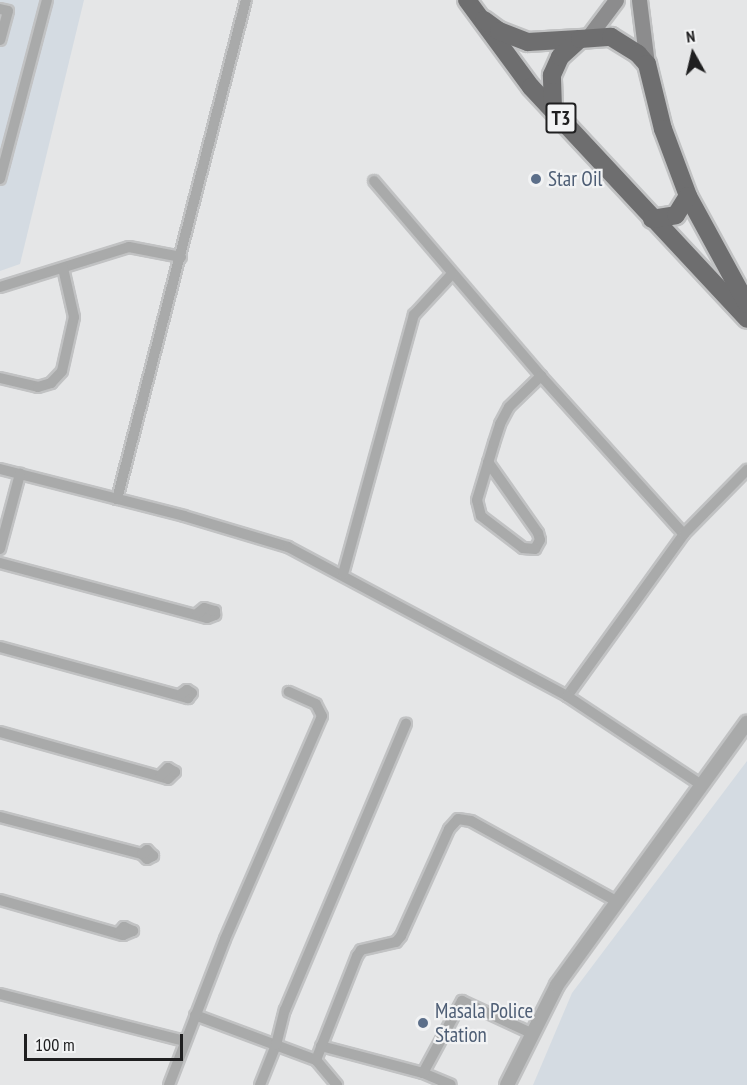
<!DOCTYPE html>
<style>
body{margin:0}
#map{position:relative;width:747px;height:1085px;overflow:hidden;background:#e5e6e7;font-family:"PT Sans Narrow",sans-serif}
div>[style]{position:absolute}
.built>*{inset:0;background:#d4dbe2}
.roads{filter:drop-shadow(2px 0 #c1c2c3) drop-shadow(-2px 0 #c1c2c3) drop-shadow(0 2px #c1c2c3) drop-shadow(0 -2px #c1c2c3)}
.minor>*{height:10px;margin:-5px;padding:0 5px;transform-origin:5px;border-radius:5px;background:#a9aaaa}
.tertiary>*{height:14px;margin:-7px;padding:0 7px;transform-origin:7px;border-radius:7px;background:#a9aaaa}
.secondary>*{height:15px;margin:-7.5px;padding:0 7.5px;transform-origin:7.5px;border-radius:7.5px;background:#8c8c8d}
.trunk>*{height:18px;margin:-9px;padding:0 9px;transform-origin:9px;border-radius:9px;background:#6e6e6f}
.dots>*{width:16px;height:16px;translate:-50% -50%;box-sizing:border-box;border:3px solid #f2f3f4;border-radius:50%}
span{translate:-50% -50%;white-space:nowrap;text-align:center;line-height:1.15;-webkit-text-stroke:4.5px #f2f3f4;paint-order:stroke}
.shield-label span{padding:2px 4px;background:#f2f3f4;border:2px solid;border-radius:4px;-webkit-text-stroke-width:0}
.shield-label{font-size:20px;color:#1f1f20;font-weight:700}
.service-label{font-size:21px;color:#4e5e75}
.left{translate:0 -50%;text-align:left}
.north{position:absolute;left:663px;top:24px;width:60px;height:60px;-webkit-text-stroke:4px #f2f3f4;paint-order:stroke;rotate:352deg;font-size:16px;font-weight:700;line-height:24px;text-align:center;color:#1f1f20}
.north::after{content:'';display:block;margin:auto;width:21px;height:27px;background:#1f1f20;clip-path:polygon(50% 0,100% 100%,50% 72%,0 100%)}
.scale{position:absolute;left:24px;top:1034px;width:159px;height:27px;box-sizing:border-box;border:3px solid #1f1f20;border-top:0;padding-left:8px;font-size:18px;line-height:21px;white-space:nowrap;color:#1f1f20;-webkit-text-stroke:4px #f2f3f4;paint-order:stroke}
</style>
<div id="map">
<div class="built">
<i style="clip-path:polygon(0 0,84px 0,20px 264px,0 271px)"></i>
<i style="clip-path:polygon(747px 761px,747px 1085px,533px 1085px,572px 993px)"></i>
</div>
<div class="roads">
<div class="minor">
<i style="left:0;top:9px;width:8px;rotate:14deg"></i>
<i style="left:8px;top:11px;width:30px;rotate:105deg"></i>
<i style="left:0;top:179px;width:185px;rotate:-75.3deg"></i>
<i style="left:374px;top:181px;width:257px;rotate:49.4deg"></i>
<i style="left:541px;top:376px;width:213px;rotate:47.9deg"></i>
<i style="left:684px;top:534px;width:200px;rotate:125.8deg"></i>
<i style="left:0;top:287px;width:135px;rotate:-17.2deg"></i>
<i style="left:129px;top:247px;width:53px;rotate:10.9deg"></i>
<i style="left:0;top:378px;width:39px;rotate:13deg"></i>
<i style="left:38px;top:387px;width:14px;rotate:-17deg"></i>
<i style="left:51px;top:383px;width:16px;rotate:-47deg"></i>
<i style="left:62px;top:371px;width:55px;rotate:-77.5deg"></i>
<i style="left:74px;top:317px;width:50px;rotate:-102.7deg"></i>
<i style="left:488px;top:462px;width:87px;rotate:54.8deg"></i>
<i style="left:538px;top:533px;width:7px;rotate:74deg"></i>
<i style="left:540px;top:540px;width:10px;rotate:119deg"></i>
<i style="left:535px;top:549px;width:12px;rotate:-175deg"></i>
<i style="left:523px;top:548px;width:53px;rotate:-142.7deg"></i>
<i style="left:481px;top:516px;width:16px;rotate:-104deg"></i>
<i style="left:477px;top:500px;width:59px;rotate:-73.4deg"></i>
<i style="left:494px;top:443px;width:20px;rotate:-72deg"></i>
<i style="left:500px;top:424px;width:19px;rotate:-62deg"></i>
<i style="left:509px;top:407px;width:45px;rotate:-44.1deg"></i>
<i style="left:0;top:469px;width:190px;rotate:14.3deg"></i>
<i style="left:184px;top:516px;width:109px;rotate:16.6deg"></i>
<i style="left:288px;top:547px;width:316px;rotate:28.1deg"></i>
<i style="left:567px;top:696px;width:163px;rotate:33.5deg"></i>
<i style="left:117px;top:499px;width:515px;rotate:-75.51deg"></i>
<i style="left:684px;top:534px;width:90px;rotate:-45.5deg"></i>
<i style="left:0;top:549px;width:78px;rotate:-75.1deg"></i>
<i style="left:0;top:563px;width:214px;rotate:14.9deg"></i>
<i style="left:207px;top:618px;width:9px;rotate:-21deg"></i>
<i style="left:215px;top:615px;width:4px;rotate:-90deg"></i>
<i style="left:215px;top:611px;width:11px;rotate:-165deg"></i>
<i style="left:204px;top:608px;width:8px;rotate:140deg"></i>
<i style="left:343px;top:574px;width:269px;rotate:-74.7deg"></i>
<i style="left:414px;top:315px;width:56px;rotate:-47.2deg"></i>
<i style="left:0;top:647px;width:195px;rotate:15.2deg"></i>
<i style="left:188px;top:698px;width:6px;rotate:-51deg"></i>
<i style="left:192px;top:693px;width:6px;rotate:-149deg"></i>
<i style="left:187px;top:690px;width:7px;rotate:146deg"></i>
<i style="left:0;top:732px;width:174px;rotate:15.6deg"></i>
<i style="left:168px;top:779px;width:10px;rotate:-45deg"></i>
<i style="left:175px;top:772px;width:8px;rotate:-150deg"></i>
<i style="left:168px;top:768px;width:10px;rotate:135deg"></i>
<i style="left:0;top:817px;width:147px;rotate:14.6deg"></i>
<i style="left:142px;top:854px;width:7px;rotate:45deg"></i>
<i style="left:147px;top:859px;width:7px;rotate:-27deg"></i>
<i style="left:153px;top:856px;width:8px;rotate:-135deg"></i>
<i style="left:147px;top:850px;width:6px;rotate:141deg"></i>
<i style="left:0;top:900px;width:128px;rotate:15.9deg"></i>
<i style="left:123px;top:935px;width:11px;rotate:-22deg"></i>
<i style="left:133px;top:931px;width:10px;rotate:-156deg"></i>
<i style="left:124px;top:927px;width:7px;rotate:135deg"></i>
<i style="left:0;top:994px;width:191px;rotate:14.3deg"></i>
<i style="left:195px;top:1015px;width:129px;rotate:20.4deg"></i>
<i style="left:316px;top:1060px;width:33px;rotate:50deg"></i>
<i style="left:321px;top:1046px;width:106px;rotate:14.8deg"></i>
<i style="left:423px;top:1073px;width:30px;rotate:23deg"></i>
<i style="left:316px;top:1060px;width:112px;rotate:-68.5deg"></i>
<i style="left:357px;top:956px;width:7px;rotate:-56deg"></i>
<i style="left:361px;top:950px;width:36px;rotate:-13deg"></i>
<i style="left:396px;top:942px;width:8px;rotate:-50deg"></i>
<i style="left:401px;top:936px;width:117px;rotate:-65.8deg"></i>
<i style="left:449px;top:829px;width:13px;rotate:-48deg"></i>
<i style="left:458px;top:819px;width:13px;rotate:9deg"></i>
<i style="left:471px;top:821px;width:168px;rotate:28.9deg"></i>
<i style="left:423px;top:1073px;width:82px;rotate:-61.6deg"></i>
<i style="left:462px;top:1001px;width:76px;rotate:24.9deg"></i>
<i style="left:169px;top:1085px;width:156px;rotate:-69deg"></i>
<i style="left:225px;top:939px;width:243px;rotate:-66.5deg"></i>
<i style="left:322px;top:716px;width:13px;rotate:-117deg"></i>
<i style="left:316px;top:704px;width:30px;rotate:-156deg"></i>
<i style="left:260px;top:1085px;width:43px;rotate:-68.2deg"></i>
<i style="left:276px;top:1045px;width:36px;rotate:-76deg"></i>
<i style="left:285px;top:1010px;width:311px;rotate:-67.1deg"></i>
</div>
<div class="tertiary">
<i style="left:507px;top:1085px;width:112px;rotate:-63.4deg"></i>
<i style="left:557px;top:985px;width:324px;rotate:-54.1deg"></i>
</div>
<div class="secondary">
<i style="left:639px;top:0;width:64px;rotate:82.9deg"></i>
<i style="left:589px;top:36px;width:45px;rotate:-53.1deg"></i>
</div>
<div class="trunk">
<i style="left:467px;top:0;width:108px;rotate:53.7deg"></i>
<i style="left:531px;top:87px;width:317px;rotate:47deg"></i>
<i style="left:484px;top:20px;width:19px;rotate:36deg"></i>
<i style="left:499px;top:31px;width:31px;rotate:21deg"></i>
<i style="left:528px;top:42px;width:51px;rotate:-3.4deg"></i>
<i style="left:553px;top:108px;width:33px;rotate:-92deg"></i>
<i style="left:552px;top:75px;width:20px;rotate:-66deg"></i>
<i style="left:560px;top:57px;width:27px;rotate:-42deg"></i>
<i style="left:580px;top:39px;width:31px;rotate:-4deg"></i>
<i style="left:611px;top:37px;width:32px;rotate:32deg"></i>
<i style="left:638px;top:54px;width:13px;rotate:48deg"></i>
<i style="left:647px;top:64px;width:67px;rotate:76.2deg"></i>
<i style="left:663px;top:129px;width:72px;rotate:69.5deg"></i>
<i style="left:688px;top:196px;width:123px;rotate:61.4deg"></i>
<i style="left:652px;top:219px;width:24px;rotate:-9deg"></i>
<i style="left:676px;top:215px;width:22px;rotate:-58deg"></i>
</div>
</div>
<div class="dots">
<i style="left:536px;top:179px;background:#5c6f8a"></i>
<i style="left:423px;top:1023px;background:#5c6f8a"></i>
</div>
<div class="shield-label">
<span style="left:561px;top:118px">T3</span>
</div>
<div class="service-label">
<span class="left" style="left:548px;top:179px">Star Oil</span>
<span class="left" style="left:435px;top:1023px">Masala Police<br>Station</span>
</div>
<div class="north">N</div>
<div class="scale">100 m</div>
</div>
